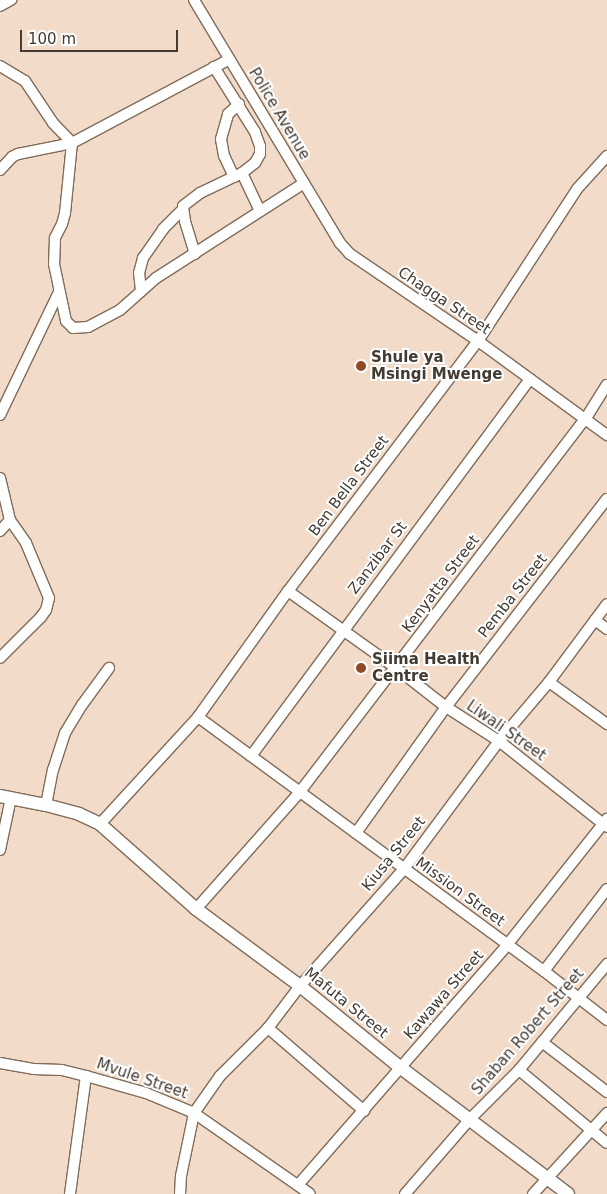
<!DOCTYPE html>
<style>
body{margin:0}
#map{position:relative;width:607px;height:1194px;overflow:hidden;background:#f2dbc8;font-family:"DejaVu Sans",sans-serif}
div>[style]{position:absolute}
.roads{filter:drop-shadow(1px 0 #806c5a) drop-shadow(-1px 0 #806c5a) drop-shadow(0 1px #806c5a) drop-shadow(0 -1px #806c5a)}
.minor>*{height:10px;margin:-5px;padding:0 5px;transform-origin:5px;border-radius:5px;background:#fff}
.tertiary>*{height:12px;margin:-6px;padding:0 6px;transform-origin:6px;border-radius:6px;background:#fff}
.dots>*{width:14px;height:14px;translate:-50% -50%;box-sizing:border-box;border:2px solid #fff;border-radius:50%}
span{translate:-50% -50%;white-space:nowrap;text-align:center;line-height:1.15;-webkit-text-stroke:4px #fff;paint-order:stroke}
.street-label{font-size:15px;color:#433a32}
.poi-label{font-size:15px;color:#433a32;font-weight:700}
.left{translate:0 -50%;text-align:left}
.scale{position:absolute;left:20px;top:30px;width:158px;height:22px;box-sizing:border-box;border:2px solid #433a32;border-top:0;padding-left:6px;font-size:15px;line-height:18px;white-space:nowrap;color:#433a32;-webkit-text-stroke:4px #fff;paint-order:stroke}
</style>
<div id="map">
<div class="roads">
<div class="minor">
<i style="left:194px;top:0;width:283px;rotate:59deg"></i>
<i style="left:340px;top:243px;width:15px;rotate:48deg"></i>
<i style="left:350px;top:254px;width:155px;rotate:34.2deg"></i>
<i style="left:478px;top:341px;width:160px;rotate:36.1deg"></i>
<i style="left:0;top:6px;width:13px;rotate:-29deg"></i>
<i style="left:0;top:66px;width:29px;rotate:31deg"></i>
<i style="left:25px;top:81px;width:50px;rotate:56.3deg"></i>
<i style="left:53px;top:123px;width:28px;rotate:46deg"></i>
<i style="left:72px;top:143px;width:70px;rotate:95.7deg"></i>
<i style="left:65px;top:213px;width:11px;rotate:105deg"></i>
<i style="left:62px;top:224px;width:16px;rotate:117deg"></i>
<i style="left:55px;top:238px;width:26px;rotate:92deg"></i>
<i style="left:54px;top:264px;width:58px;rotate:78.1deg"></i>
<i style="left:66px;top:321px;width:10px;rotate:45deg"></i>
<i style="left:73px;top:328px;width:15px;rotate:-4deg"></i>
<i style="left:88px;top:327px;width:36px;rotate:-28deg"></i>
<i style="left:120px;top:310px;width:48px;rotate:-41.6deg"></i>
<i style="left:156px;top:278px;width:176px;rotate:-32.7deg"></i>
<i style="left:0;top:170px;width:18px;rotate:-47deg"></i>
<i style="left:12px;top:157px;width:7px;rotate:-27deg"></i>
<i style="left:18px;top:154px;width:55px;rotate:-11.5deg"></i>
<i style="left:72px;top:143px;width:177px;rotate:-28deg"></i>
<i style="left:242px;top:173px;width:42px;rotate:64.7deg"></i>
<i style="left:234px;top:177px;width:23px;rotate:-115deg"></i>
<i style="left:224px;top:156px;width:17px;rotate:-100deg"></i>
<i style="left:221px;top:139px;width:26px;rotate:-74deg"></i>
<i style="left:228px;top:114px;width:15px;rotate:-42deg"></i>
<i style="left:195px;top:254px;width:34px;rotate:-107deg"></i>
<i style="left:185px;top:221px;width:15px;rotate:-98deg"></i>
<i style="left:183px;top:206px;width:21px;rotate:-37deg"></i>
<i style="left:200px;top:193px;width:47px;rotate:-25.5deg"></i>
<i style="left:242px;top:173px;width:16px;rotate:-38deg"></i>
<i style="left:255px;top:163px;width:10px;rotate:-61deg"></i>
<i style="left:260px;top:154px;width:8px;rotate:-90deg"></i>
<i style="left:260px;top:146px;width:15px;rotate:-110deg"></i>
<i style="left:255px;top:132px;width:77px;rotate:-122.2deg"></i>
<i style="left:141px;top:291px;width:18px;rotate:-96deg"></i>
<i style="left:139px;top:273px;width:16px;rotate:-75deg"></i>
<i style="left:143px;top:258px;width:35px;rotate:-55deg"></i>
<i style="left:163px;top:229px;width:28px;rotate:-45deg"></i>
<i style="left:0;top:415px;width:136px;rotate:-64.4deg"></i>
<i style="left:0;top:478px;width:43px;rotate:76.6deg"></i>
<i style="left:10px;top:520px;width:28px;rotate:55deg"></i>
<i style="left:26px;top:543px;width:60px;rotate:67.3deg"></i>
<i style="left:49px;top:598px;width:12px;rotate:104deg"></i>
<i style="left:46px;top:610px;width:9px;rotate:126deg"></i>
<i style="left:41px;top:617px;width:58px;rotate:135deg"></i>
<i style="left:0;top:531px;width:15px;rotate:-48deg"></i>
<i style="left:288px;top:591px;width:133px;rotate:35.5deg"></i>
<i style="left:396px;top:668px;width:63px;rotate:38deg"></i>
<i style="left:446px;top:707px;width:63px;rotate:32.7deg"></i>
<i style="left:499px;top:741px;width:138px;rotate:38.5deg"></i>
<i style="left:595px;top:620px;width:15px;rotate:37deg"></i>
<i style="left:549px;top:682px;width:72px;rotate:35.9deg"></i>
<i style="left:198px;top:717px;width:429px;rotate:36.3deg"></i>
<i style="left:544px;top:971px;width:80px;rotate:37.9deg"></i>
<i style="left:251px;top:756px;width:469px;rotate:-53.5deg"></i>
<i style="left:46px;top:805px;width:36px;rotate:-79deg"></i>
<i style="left:53px;top:770px;width:39px;rotate:-72deg"></i>
<i style="left:65px;top:733px;width:33px;rotate:-59deg"></i>
<i style="left:82px;top:705px;width:46px;rotate:-53.9deg"></i>
<i style="left:100px;top:824px;width:145px;rotate:-47.5deg"></i>
<i style="left:198px;top:717px;width:155px;rotate:-54.5deg"></i>
<i style="left:288px;top:591px;width:314px;rotate:-52.8deg"></i>
<i style="left:478px;top:341px;width:181px;rotate:-56.9deg"></i>
<i style="left:577px;top:189px;width:45px;rotate:-47.7deg"></i>
<i style="left:356px;top:833px;width:155px;rotate:-54.5deg"></i>
<i style="left:446px;top:707px;width:263px;rotate:-52.3deg"></i>
<i style="left:0;top:850px;width:53px;rotate:-78.1deg"></i>
<i style="left:196px;top:909px;width:155px;rotate:-48.4deg"></i>
<i style="left:299px;top:793px;width:472px;rotate:-52.6deg"></i>
<i style="left:586px;top:418px;width:39px;rotate:-58deg"></i>
<i style="left:544px;top:971px;width:103px;rotate:-52.5deg"></i>
<i style="left:268px;top:1028px;width:127px;rotate:40.8deg"></i>
<i style="left:542px;top:1042px;width:82px;rotate:37.6deg"></i>
<i style="left:0;top:1063px;width:35px;rotate:10deg"></i>
<i style="left:34px;top:1069px;width:28px;rotate:2deg"></i>
<i style="left:62px;top:1070px;width:25px;rotate:14deg"></i>
<i style="left:86px;top:1076px;width:62px;rotate:15.8deg"></i>
<i style="left:146px;top:1093px;width:52px;rotate:22.6deg"></i>
<i style="left:194px;top:1113px;width:141px;rotate:34.9deg"></i>
<i style="left:519px;top:1070px;width:114px;rotate:39.7deg"></i>
<i style="left:298px;top:1185px;width:318px;rotate:-48.9deg"></i>
<i style="left:507px;top:945px;width:161px;rotate:-51.6deg"></i>
<i style="left:70px;top:1194px;width:119px;rotate:-82.3deg"></i>
<i style="left:180px;top:1194px;width:18px;rotate:-87deg"></i>
<i style="left:181px;top:1176px;width:64px;rotate:-78.3deg"></i>
<i style="left:194px;top:1113px;width:45px;rotate:-54.9deg"></i>
<i style="left:220px;top:1076px;width:68px;rotate:-45deg"></i>
<i style="left:268px;top:1028px;width:53px;rotate:-52.7deg"></i>
<i style="left:300px;top:986px;width:157px;rotate:-48.4deg"></i>
<i style="left:404px;top:869px;width:159px;rotate:-53.4deg"></i>
<i style="left:499px;top:741px;width:77px;rotate:-49.7deg"></i>
<i style="left:549px;top:682px;width:97px;rotate:-53.4deg"></i>
<i style="left:405px;top:1194px;width:98px;rotate:-49.1deg"></i>
<i style="left:469px;top:1120px;width:71px;rotate:-45deg"></i>
<i style="left:519px;top:1070px;width:138px;rotate:-50.3deg"></i>
<i style="left:533px;top:1194px;width:110px;rotate:-47.6deg"></i>
</div>
<div class="tertiary">
<i style="left:0;top:796px;width:47px;rotate:11.1deg"></i>
<i style="left:46px;top:805px;width:34px;rotate:15deg"></i>
<i style="left:79px;top:814px;width:23px;rotate:25deg"></i>
<i style="left:100px;top:824px;width:128px;rotate:41.5deg"></i>
<i style="left:196px;top:909px;width:129px;rotate:36.5deg"></i>
<i style="left:300px;top:986px;width:130px;rotate:39.1deg"></i>
<i style="left:401px;top:1068px;width:209px;rotate:37deg"></i>
</div>
</div>
<div class="dots">
<i style="left:361px;top:366px;background:#914a25"></i>
<i style="left:361px;top:668px;background:#914a25"></i>
</div>
<div class="street-label">
<span style="left:279px;top:114px;rotate:59deg">Police Avenue</span>
<span style="left:444px;top:301px;rotate:34deg">Chagga Street</span>
<span style="left:349px;top:486px;rotate:-53deg">Ben Bella Street</span>
<span style="left:378px;top:558px;rotate:-53deg">Zanzibar St</span>
<span style="left:441px;top:584px;rotate:-53deg">Kenyatta Street</span>
<span style="left:513px;top:596px;rotate:-52deg">Pemba Street</span>
<span style="left:506px;top:731px;rotate:35deg">Liwali Street</span>
<span style="left:394px;top:854px;rotate:-51deg">Kiusa Street</span>
<span style="left:460px;top:892px;rotate:36deg">Mission Street</span>
<span style="left:444px;top:995px;rotate:-49deg">Kawawa Street</span>
<span style="left:346px;top:1003px;rotate:39deg">Mafuta Street</span>
<span style="left:528px;top:1032px;rotate:-49deg">Shaban Robert Street</span>
<span style="left:142px;top:1079px;rotate:19deg">Mvule Street</span>
</div>
<div class="poi-label">
<span class="left" style="left:371px;top:366px">Shule ya<br>Msingi Mwenge</span>
<span class="left" style="left:372px;top:668px">Siima Health<br>Centre</span>
</div>
<div class="scale">100 m</div>
</div>
